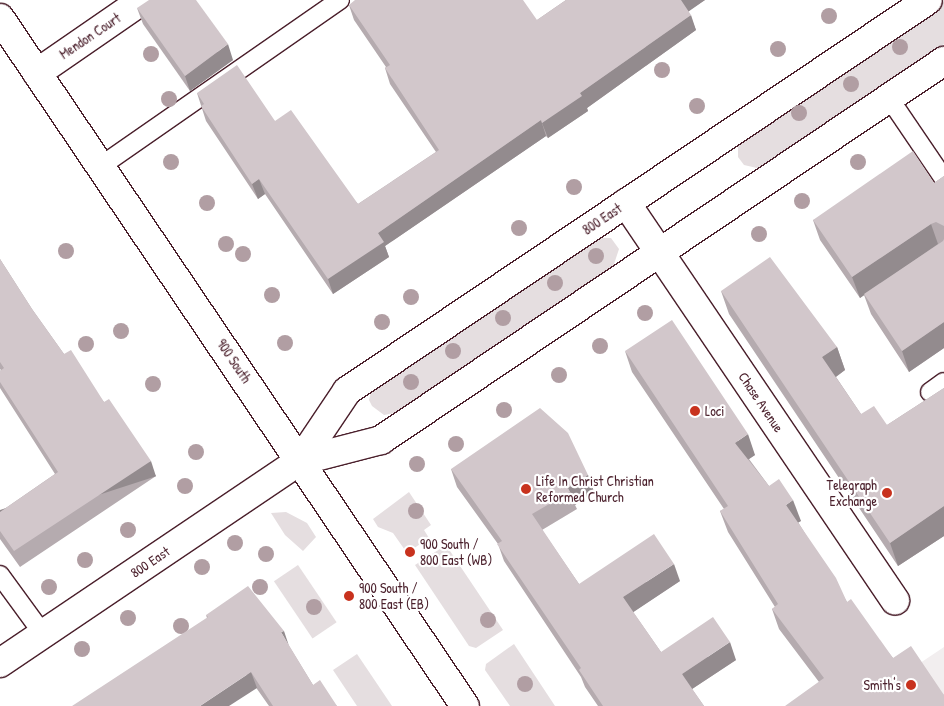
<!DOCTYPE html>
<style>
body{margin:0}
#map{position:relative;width:944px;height:706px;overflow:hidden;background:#fff;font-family:"Patrick Hand",sans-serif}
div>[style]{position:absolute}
.built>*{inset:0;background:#f2eeef}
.green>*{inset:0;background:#e5dee0;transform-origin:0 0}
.roads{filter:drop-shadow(1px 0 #4a1f2b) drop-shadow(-1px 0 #4a1f2b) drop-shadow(0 1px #4a1f2b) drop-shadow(0 -1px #4a1f2b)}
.service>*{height:18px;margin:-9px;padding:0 9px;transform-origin:9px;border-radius:9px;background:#fff}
.minor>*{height:28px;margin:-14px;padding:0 14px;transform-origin:14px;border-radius:14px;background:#fff}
.tertiary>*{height:28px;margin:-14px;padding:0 14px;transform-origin:14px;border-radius:14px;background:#fff}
.trees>*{width:16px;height:16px;margin:-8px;border-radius:50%;background:#b19ea3}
.wall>*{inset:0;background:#b5abaf}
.shaded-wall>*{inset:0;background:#938b8e;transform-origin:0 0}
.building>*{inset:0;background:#d2c7cb}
.dots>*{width:14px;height:14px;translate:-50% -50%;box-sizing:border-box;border:2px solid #fff;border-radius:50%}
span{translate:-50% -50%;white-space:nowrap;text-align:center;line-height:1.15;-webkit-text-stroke:4.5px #fff;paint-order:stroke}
.street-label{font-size:14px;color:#4a1f2b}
.poi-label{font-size:14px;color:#4a1f2b}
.left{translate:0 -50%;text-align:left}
.right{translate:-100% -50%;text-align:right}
</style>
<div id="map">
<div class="built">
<i style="clip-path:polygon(944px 647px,944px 706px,856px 706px)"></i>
</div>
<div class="green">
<i style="clip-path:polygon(944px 2px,944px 44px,766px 164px,757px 168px,744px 165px,738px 157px,738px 144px)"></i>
<i style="clip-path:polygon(600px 238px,611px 238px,619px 249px,613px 267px,400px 412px,384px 415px,372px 406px,369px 400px,372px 388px)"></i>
<i style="clip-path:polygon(409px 492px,431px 525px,424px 530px,429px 538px,407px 553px,393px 533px,378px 527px,373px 519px)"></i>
<i style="clip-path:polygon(286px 512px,307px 523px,316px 537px,303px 551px,285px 535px,271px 513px)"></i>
<i style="clip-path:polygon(446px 545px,503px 630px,476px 648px,469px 646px,415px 565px)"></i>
<i style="left:298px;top:565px;width:69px;height:29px;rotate:56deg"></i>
<i style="clip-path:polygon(514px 644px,555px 706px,510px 706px,485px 670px,486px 664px)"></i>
<i style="clip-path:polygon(357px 654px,392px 706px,357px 706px,333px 670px)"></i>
</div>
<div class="roads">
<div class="service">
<i style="left:889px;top:98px;width:98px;rotate:55.8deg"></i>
<i style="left:101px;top:166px;width:291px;rotate:-34.8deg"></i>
<i style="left:930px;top:392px;width:17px;rotate:-36deg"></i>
<i style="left:0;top:575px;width:73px;rotate:53.9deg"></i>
</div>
<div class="minor">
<i style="left:37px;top:73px;width:129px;rotate:-34.6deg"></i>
<i style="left:626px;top:203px;width:480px;rotate:55.9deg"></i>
<i style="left:300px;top:461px;width:84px;rotate:-56.1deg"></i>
<i style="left:347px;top:391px;width:700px;rotate:-33.94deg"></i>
<i style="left:0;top:663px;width:362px;rotate:-34deg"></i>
<i style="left:300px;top:461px;width:84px;rotate:-14.5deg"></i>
<i style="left:381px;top:440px;width:679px;rotate:-33.95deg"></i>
</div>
<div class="tertiary">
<i style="left:0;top:18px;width:830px;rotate:55.95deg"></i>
</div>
</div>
<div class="trees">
<i style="left:829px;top:16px"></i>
<i style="left:900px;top:47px"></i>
<i style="left:778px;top:49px"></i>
<i style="left:151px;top:54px"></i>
<i style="left:662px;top:70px"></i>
<i style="left:851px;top:84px"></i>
<i style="left:169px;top:99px"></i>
<i style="left:697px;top:106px"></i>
<i style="left:799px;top:113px"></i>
<i style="left:171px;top:162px"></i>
<i style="left:858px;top:162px"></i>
<i style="left:574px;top:187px"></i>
<i style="left:802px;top:201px"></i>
<i style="left:207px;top:203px"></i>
<i style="left:519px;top:228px"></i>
<i style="left:759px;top:234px"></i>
<i style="left:226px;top:244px"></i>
<i style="left:66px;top:251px"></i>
<i style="left:243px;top:254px"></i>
<i style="left:596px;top:256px"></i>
<i style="left:555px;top:283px"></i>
<i style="left:272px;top:295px"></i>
<i style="left:411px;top:297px"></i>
<i style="left:645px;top:313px"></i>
<i style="left:503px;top:318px"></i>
<i style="left:382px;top:322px"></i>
<i style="left:121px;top:331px"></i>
<i style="left:285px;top:343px"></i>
<i style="left:86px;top:344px"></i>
<i style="left:600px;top:346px"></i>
<i style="left:453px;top:351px"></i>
<i style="left:559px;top:375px"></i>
<i style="left:411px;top:382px"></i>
<i style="left:153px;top:384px"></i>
<i style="left:504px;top:410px"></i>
<i style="left:456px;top:444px"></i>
<i style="left:196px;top:452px"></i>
<i style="left:417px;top:464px"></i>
<i style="left:185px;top:486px"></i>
<i style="left:416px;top:511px"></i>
<i style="left:128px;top:530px"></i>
<i style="left:235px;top:543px"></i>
<i style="left:266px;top:554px"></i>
<i style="left:85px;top:560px"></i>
<i style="left:202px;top:567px"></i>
<i style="left:49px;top:587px"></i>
<i style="left:260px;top:587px"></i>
<i style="left:314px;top:607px"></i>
<i style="left:128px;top:618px"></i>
<i style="left:488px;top:620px"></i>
<i style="left:181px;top:626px"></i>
<i style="left:82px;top:649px"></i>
<i style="left:525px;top:684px"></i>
</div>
<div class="wall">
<i style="clip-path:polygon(566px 0,705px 0,688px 11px,696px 30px,587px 108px,588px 111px,548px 138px,546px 136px,385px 246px,389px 257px,333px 294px,265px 194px,258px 199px,206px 121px,197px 93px,275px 121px,358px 204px,436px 152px,390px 84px,385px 68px,386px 67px,354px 20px,349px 5px,537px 20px)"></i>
<i style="clip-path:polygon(137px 8px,233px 60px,190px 91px,143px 24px)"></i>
<i style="clip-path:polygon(944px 176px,944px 348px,909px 372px,871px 314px,864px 295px,860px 298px,820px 240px,813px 220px,934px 183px)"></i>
<i style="clip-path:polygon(0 259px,32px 309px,64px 354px,104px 402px,156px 476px,20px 567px,0 539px,0 512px,55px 474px,0 388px,0 371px,1px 370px,0 369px)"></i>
<i style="clip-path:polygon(721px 291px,837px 347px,845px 370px,836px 377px,861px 414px,887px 425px,944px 388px,944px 536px,898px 566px,729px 314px)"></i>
<i style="clip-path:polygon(625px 351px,755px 455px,749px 459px,769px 486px,801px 521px,798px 522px,847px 602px,893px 658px,944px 695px,819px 682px,779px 629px,772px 609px,775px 607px,728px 532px,720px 511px,724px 509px,632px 372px)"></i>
<i style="clip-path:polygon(451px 469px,588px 475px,594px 492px,575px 505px,577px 509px,542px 530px,579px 584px,680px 581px,633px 612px,661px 652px,736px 660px,692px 689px,704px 706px,598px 706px,585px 687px,581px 677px,504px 561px,498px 544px,457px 487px)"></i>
<i style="clip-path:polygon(206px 615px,289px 646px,313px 685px,337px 706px,269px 706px,207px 618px)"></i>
</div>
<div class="shaded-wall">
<i style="clip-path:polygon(680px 0,705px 0,685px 14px)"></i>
<i style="clip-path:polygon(691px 15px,696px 30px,587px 108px,588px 111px,548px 138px,542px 123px,580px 93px)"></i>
<i style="clip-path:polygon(228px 44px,233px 60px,190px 91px,185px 76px)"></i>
<i style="clip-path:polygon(541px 120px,546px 136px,385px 246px,389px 257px,333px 294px,328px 279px,378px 233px)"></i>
<i style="clip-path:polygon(259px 179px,265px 194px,258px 199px,252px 184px)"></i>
<i style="clip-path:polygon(931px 224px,938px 244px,860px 298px,852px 277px)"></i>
<i style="clip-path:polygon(944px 322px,944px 348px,909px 372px,902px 351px)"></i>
<i style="clip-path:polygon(837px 347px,845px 370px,830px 381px,822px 357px)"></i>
<i style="clip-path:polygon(748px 434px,755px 455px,743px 463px,735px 443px)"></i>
<i style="left:151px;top:461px;width:16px;height:164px;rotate:72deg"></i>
<i style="clip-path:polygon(588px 475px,594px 492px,575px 505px,570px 492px,568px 488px)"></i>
<i style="clip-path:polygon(793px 500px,801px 521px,794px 525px,786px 505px)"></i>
<i style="clip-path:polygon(944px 506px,944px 536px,898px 566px,890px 543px)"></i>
<i style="clip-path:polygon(674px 564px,680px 581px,629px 615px,623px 597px)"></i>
<i style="clip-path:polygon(284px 631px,289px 646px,281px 632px)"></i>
<i style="clip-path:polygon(730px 642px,736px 660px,689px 691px,682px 674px)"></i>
<i style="clip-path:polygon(251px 672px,257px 688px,229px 706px,200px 706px)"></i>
</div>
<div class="building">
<i style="clip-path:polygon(149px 0,196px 0,228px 44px,185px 76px,137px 8px)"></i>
<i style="clip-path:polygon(355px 0,523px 0,537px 20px,566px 0,681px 0,691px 15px,580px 93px,582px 96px,542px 123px,541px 120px,378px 233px,384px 242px,328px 279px,259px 179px,252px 184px,201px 106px,204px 104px,197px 93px,237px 65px,275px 121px,291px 110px,358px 204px,439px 150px,385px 68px,390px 65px,349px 5px)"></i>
<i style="clip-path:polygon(913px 151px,934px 183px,944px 176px,944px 226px,936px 222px,931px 224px,852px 277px,813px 220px)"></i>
<i style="clip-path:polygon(944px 239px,944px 322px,902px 351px,864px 294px,943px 241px)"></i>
<i style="clip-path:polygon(770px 257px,837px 347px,822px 357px,861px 414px,874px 406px,887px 425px,944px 388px,944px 506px,890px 543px,721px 291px)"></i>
<i style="clip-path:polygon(0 259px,32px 309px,64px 354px,71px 350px,104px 402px,109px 399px,151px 461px,14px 551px,0 531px,0 512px,58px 472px,0 382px,0 371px,4px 368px,0 362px)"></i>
<i style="clip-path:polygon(672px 320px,748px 434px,735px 443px,769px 486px,779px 479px,793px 500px,786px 505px,836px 578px,847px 602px,851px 599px,893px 658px,911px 646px,944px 695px,944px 706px,785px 706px,824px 678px,772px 609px,778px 604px,720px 511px,728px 506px,625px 351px)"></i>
<i style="clip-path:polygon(540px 408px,568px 433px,588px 475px,568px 488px,570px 492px,532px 514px,579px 584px,654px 534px,674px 564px,623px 597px,661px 652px,713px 617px,730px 642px,682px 674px,704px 706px,603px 706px,579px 670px,581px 668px,497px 544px,502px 541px,451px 469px)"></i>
<i style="clip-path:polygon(248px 586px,284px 631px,281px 632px,313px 685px,320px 680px,337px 706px,273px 706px,251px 672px,200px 706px,72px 706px,208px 617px,206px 615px)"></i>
</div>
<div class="dots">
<i style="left:695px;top:411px;background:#c8321e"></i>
<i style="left:526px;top:489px;background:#c8321e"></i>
<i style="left:887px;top:493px;background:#c8321e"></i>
<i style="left:410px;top:552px;background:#c8321e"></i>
<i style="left:349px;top:596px;background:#c8321e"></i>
<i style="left:911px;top:685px;background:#c8321e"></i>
</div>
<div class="street-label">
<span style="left:90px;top:36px;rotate:-34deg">Mendon Court</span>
<span style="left:602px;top:219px;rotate:-34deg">800 East</span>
<span style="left:234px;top:361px;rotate:56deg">900 South</span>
<span style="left:761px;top:402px;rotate:56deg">Chase Avenue</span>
<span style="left:150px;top:562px;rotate:-34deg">800 East</span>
</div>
<div class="poi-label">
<span class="left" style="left:705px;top:411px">Loci</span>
<span class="left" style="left:536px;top:489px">Life In Christ Christian<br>Reformed Church</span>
<span class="right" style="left:877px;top:493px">Telegraph<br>Exchange</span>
<span class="left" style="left:420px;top:552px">900 South /<br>800 East (WB)</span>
<span class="left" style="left:359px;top:596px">900 South /<br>800 East (EB)</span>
<span class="right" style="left:901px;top:685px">Smith's</span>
</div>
</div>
